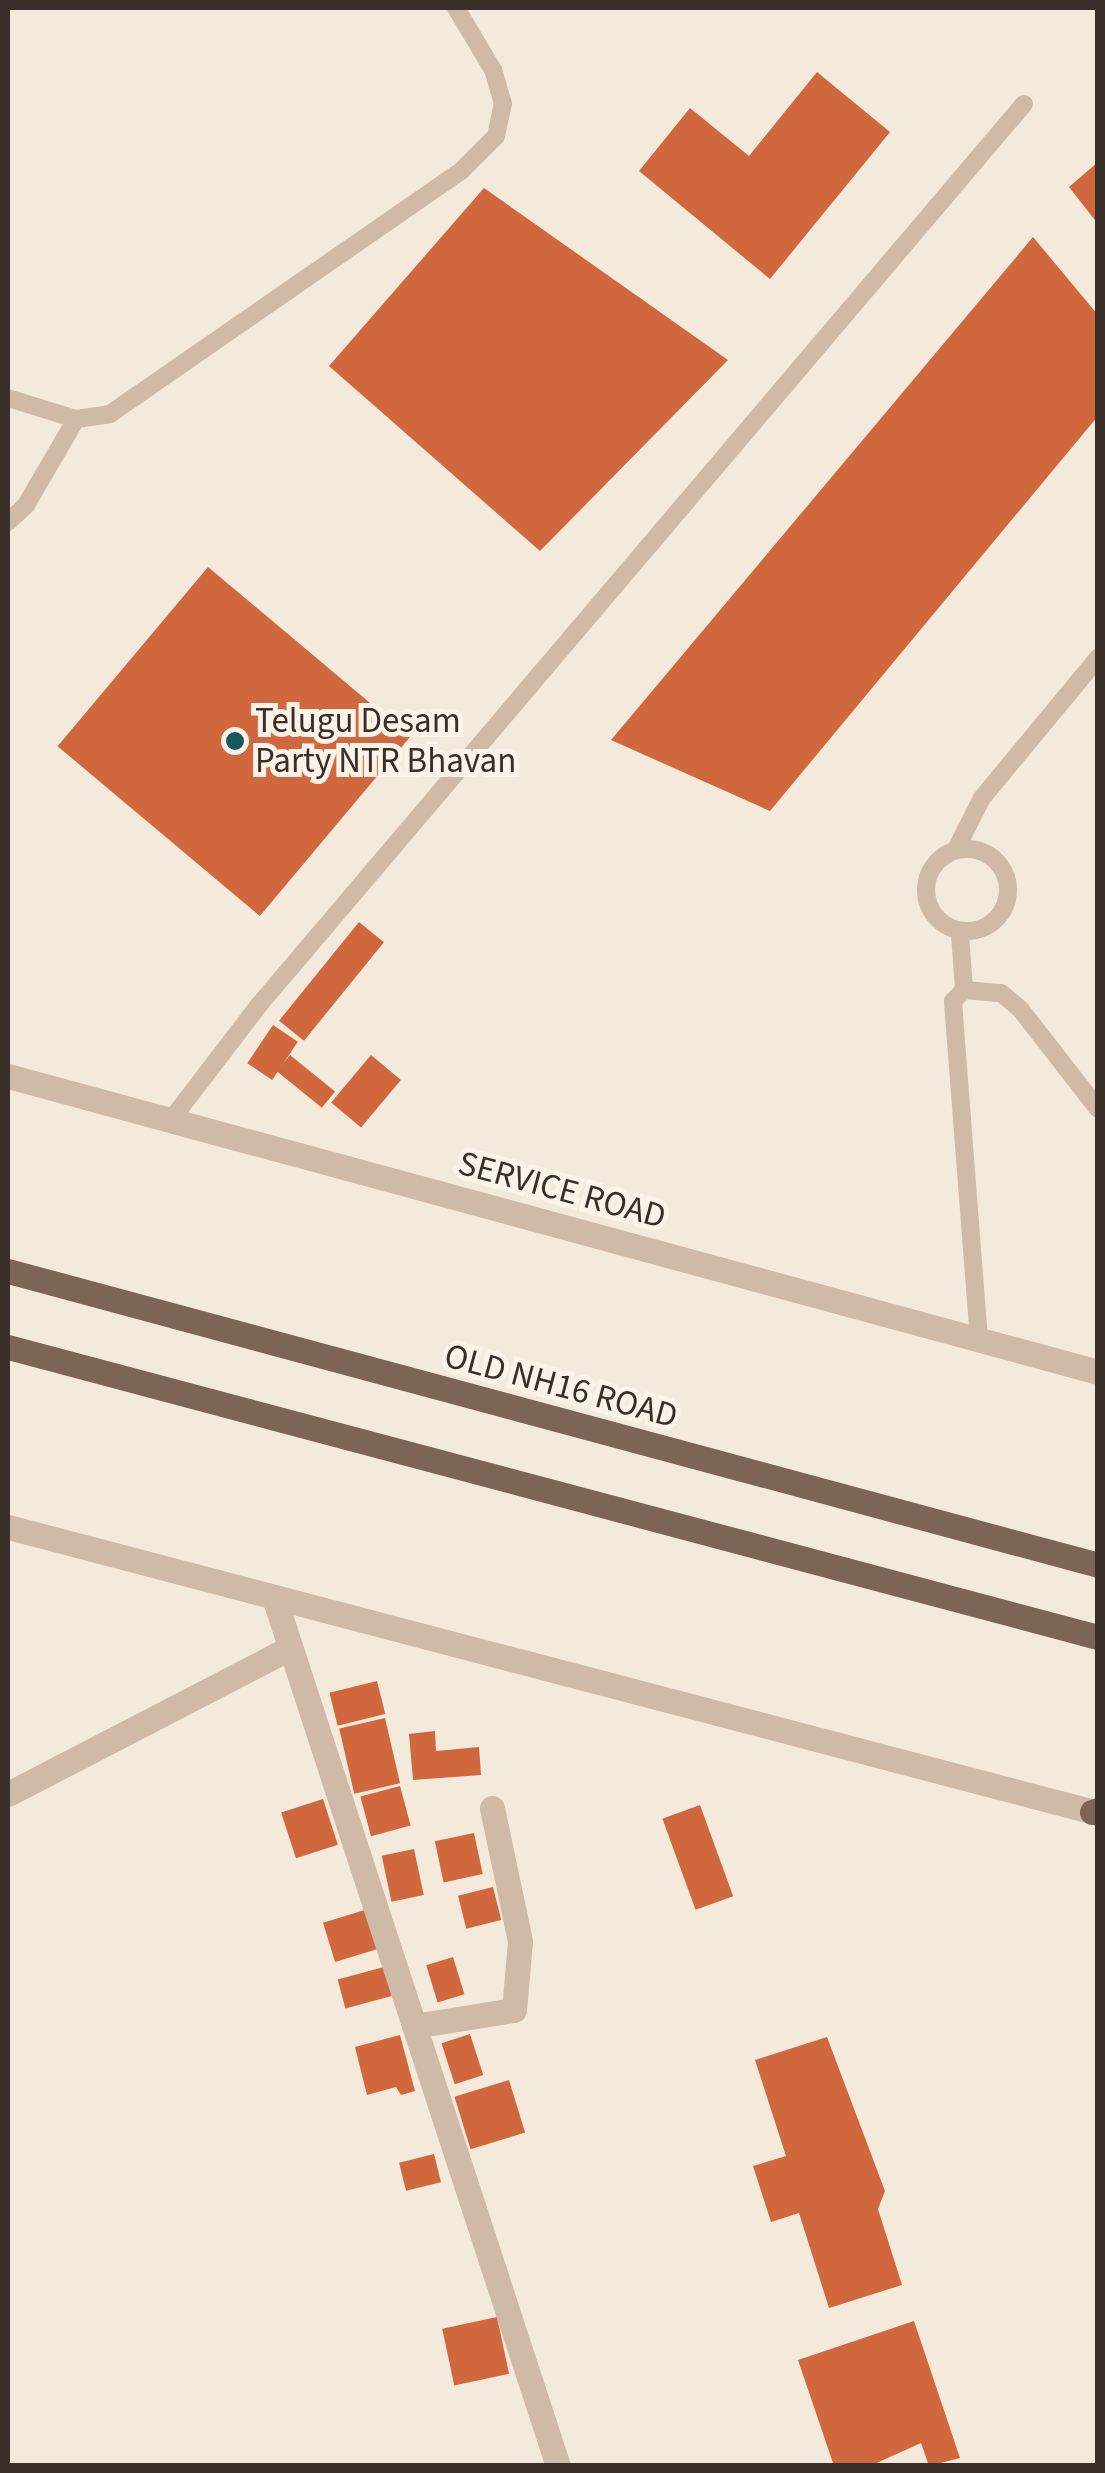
<!DOCTYPE html>
<style>
body{margin:0}
#map{position:relative;width:1105px;height:2473px;overflow:hidden;background:#f4eadb;font-family:"Source Sans 3",sans-serif}
div>[style]{position:absolute}
.building>*{inset:0;background:#d0673d;transform-origin:0 0}
.service>*{height:18px;margin:-9px;padding:0 9px;transform-origin:9px;border-radius:9px;background:#cebaa6}
.service>.ring{margin:-9px;padding:0;box-sizing:content-box;background:none;border:18px solid #cebaa6;border-radius:50%}
.minor>*{height:25px;margin:-12.5px;padding:0 12.5px;transform-origin:12.5px;border-radius:12.5px;background:#cebaa6}
.tertiary>*{height:25px;margin:-12.5px;padding:0 12.5px;transform-origin:12.5px;border-radius:12.5px;background:#cebaa6}
.primary>*{height:25px;margin:-12.5px;padding:0 12.5px;transform-origin:12.5px;border-radius:12.5px;background:#7c6557}
.dots>*{width:28px;height:28px;translate:-50% -50%;box-sizing:border-box;border:5px solid #fbf3e8;border-radius:50%}
span{translate:-50% -50%;white-space:nowrap;text-align:center;line-height:1.15;-webkit-text-stroke:10px #fbf3e8;paint-order:stroke}
.poi-label{font-size:35px;color:#392e28}
.left{translate:0 -50%;text-align:left}
.street-label{font-size:35px;color:#392e28}
.frame{position:absolute;inset:0;border:10px solid #392e28;pointer-events:none}
</style>
<div id="map">
<div class="building">
<i style="clip-path:polygon(817px 72px,890px 132px,770px 279px,639px 171px,690px 108px,749px 156px)"></i>
<i style="clip-path:polygon(1098px 162px,1098px 224px,1069px 187px)"></i>
<i style="clip-path:polygon(484px 188px,728px 360px,540px 551px,329px 366px)"></i>
<i style="clip-path:polygon(1033px 237px,1098px 315px,1098px 416px,770px 811px,611px 740px)"></i>
<i style="left:208px;top:567px;width:264px;height:234px;rotate:40deg"></i>
<i style="left:359px;top:922px;width:32px;height:127px;rotate:39deg"></i>
<i style="left:273px;top:1025px;width:30px;height:46px;rotate:34deg"></i>
<i style="left:290px;top:1055px;width:58px;height:21px;rotate:39deg"></i>
<i style="left:371px;top:1055px;width:39px;height:62px;rotate:40deg"></i>
<i style="left:377px;top:1681px;width:34px;height:49px;rotate:76deg"></i>
<i style="left:385px;top:1718px;width:67px;height:47px;rotate:77deg"></i>
<i style="clip-path:polygon(435px 1731px,436px 1751px,479px 1747px,481px 1775px,413px 1780px,409px 1734px)"></i>
<i style="left:400px;top:1786px;width:41px;height:41px;rotate:75deg"></i>
<i style="left:323px;top:1799px;width:48px;height:44px;rotate:72deg"></i>
<i style="left:700px;top:1805px;width:97px;height:40px;rotate:70deg"></i>
<i style="left:474px;top:1833px;width:42px;height:40px;rotate:78deg"></i>
<i style="left:414px;top:1849px;width:47px;height:33px;rotate:78deg"></i>
<i style="left:493px;top:1887px;width:34px;height:36px;rotate:76deg"></i>
<i style="left:368px;top:1909px;width:41px;height:47px;rotate:73deg"></i>
<i style="left:453px;top:1957px;width:39px;height:28px;rotate:73deg"></i>
<i style="left:384px;top:1967px;width:30px;height:48px;rotate:75deg"></i>
<i style="left:470px;top:2034px;width:43px;height:30px;rotate:72deg"></i>
<i style="clip-path:polygon(400px 2035px,415px 2091px,401px 2095px,396px 2087px,367px 2095px,355px 2047px)"></i>
<i style="clip-path:polygon(827px 2037px,885px 2191px,878px 2209px,902px 2285px,829px 2308px,799px 2213px,771px 2222px,753px 2166px,786px 2156px,755px 2060px)"></i>
<i style="left:509px;top:2080px;width:55px;height:57px;rotate:73deg"></i>
<i style="left:434px;top:2154px;width:29px;height:36px;rotate:76deg"></i>
<i style="left:497px;top:2317px;width:58px;height:56px;rotate:78deg"></i>
<i style="clip-path:polygon(914px 2321px,960px 2458px,929px 2466px,921px 2443px,870px 2466px,834px 2466px,798px 2360px)"></i>
</div>
<div class="service">
<i style="left:8px;top:398px;width:71px;rotate:17.2deg"></i>
<i style="left:76px;top:419px;width:34px;rotate:-8deg"></i>
<i style="left:110px;top:414px;width:428px;rotate:-34.7deg"></i>
<i style="left:462px;top:170px;width:48px;rotate:-45deg"></i>
<i style="left:496px;top:136px;width:33px;rotate:-78deg"></i>
<i style="left:503px;top:104px;width:35px;rotate:-106deg"></i>
<i style="left:493px;top:70px;width:72px;rotate:-120.8deg"></i>
<i style="left:8px;top:522px;width:25px;rotate:-43deg"></i>
<i style="left:26px;top:505px;width:99px;rotate:-59.8deg"></i>
<i class="ring" style="left:926px;top:849px;width:64px;height:64px"></i>
<i style="left:956px;top:849px;width:57px;rotate:-63deg"></i>
<i style="left:982px;top:798px;width:182px;rotate:-50.4deg"></i>
<i style="left:960px;top:934px;width:56px;rotate:85.9deg"></i>
<i style="left:171px;top:1120px;width:145px;rotate:-52.6deg"></i>
<i style="left:259px;top:1005px;width:1182px;rotate:-49.67deg"></i>
<i style="left:979px;top:1340px;width:340px;rotate:-94.4deg"></i>
<i style="left:953px;top:1001px;width:16px;rotate:-45deg"></i>
<i style="left:964px;top:990px;width:37px;rotate:5deg"></i>
<i style="left:1001px;top:993px;width:26px;rotate:40deg"></i>
<i style="left:1021px;top:1010px;width:125px;rotate:52.1deg"></i>
</div>
<div class="minor">
<i style="left:274px;top:1597px;width:914px;rotate:71.9deg"></i>
<i style="left:8px;top:1794px;width:318px;rotate:-27.4deg"></i>
<i style="left:414px;top:2026px;width:101px;rotate:-9.1deg"></i>
<i style="left:514px;top:2010px;width:69px;rotate:-85deg"></i>
<i style="left:520px;top:1941px;width:136px;rotate:-101.9deg"></i>
</div>
<div class="tertiary">
<i style="left:8px;top:1076px;width:1129px;rotate:15.19deg"></i>
<i style="left:8px;top:1527px;width:1127px;rotate:14.7deg"></i>
</div>
<div class="primary">
<i style="left:8px;top:1271px;width:1129px;rotate:15.09deg"></i>
<i style="left:8px;top:1347px;width:1128px;rotate:14.9deg"></i>
<i style="left:1092px;top:1812px;width:6px;rotate:-18deg"></i>
</div>
<div class="dots">
<i style="left:235px;top:741px;background:#19575f"></i>
</div>
<div class="poi-label">
<span class="left" style="left:255px;top:741px">Telugu Desam<br>Party NTR Bhavan</span>
</div>
<div class="street-label">
<span style="left:562px;top:1190px;rotate:15deg">SERVICE ROAD</span>
<span style="left:561px;top:1386px;rotate:15deg">OLD NH16 ROAD</span>
</div>
<div class="frame"></div>
</div>
